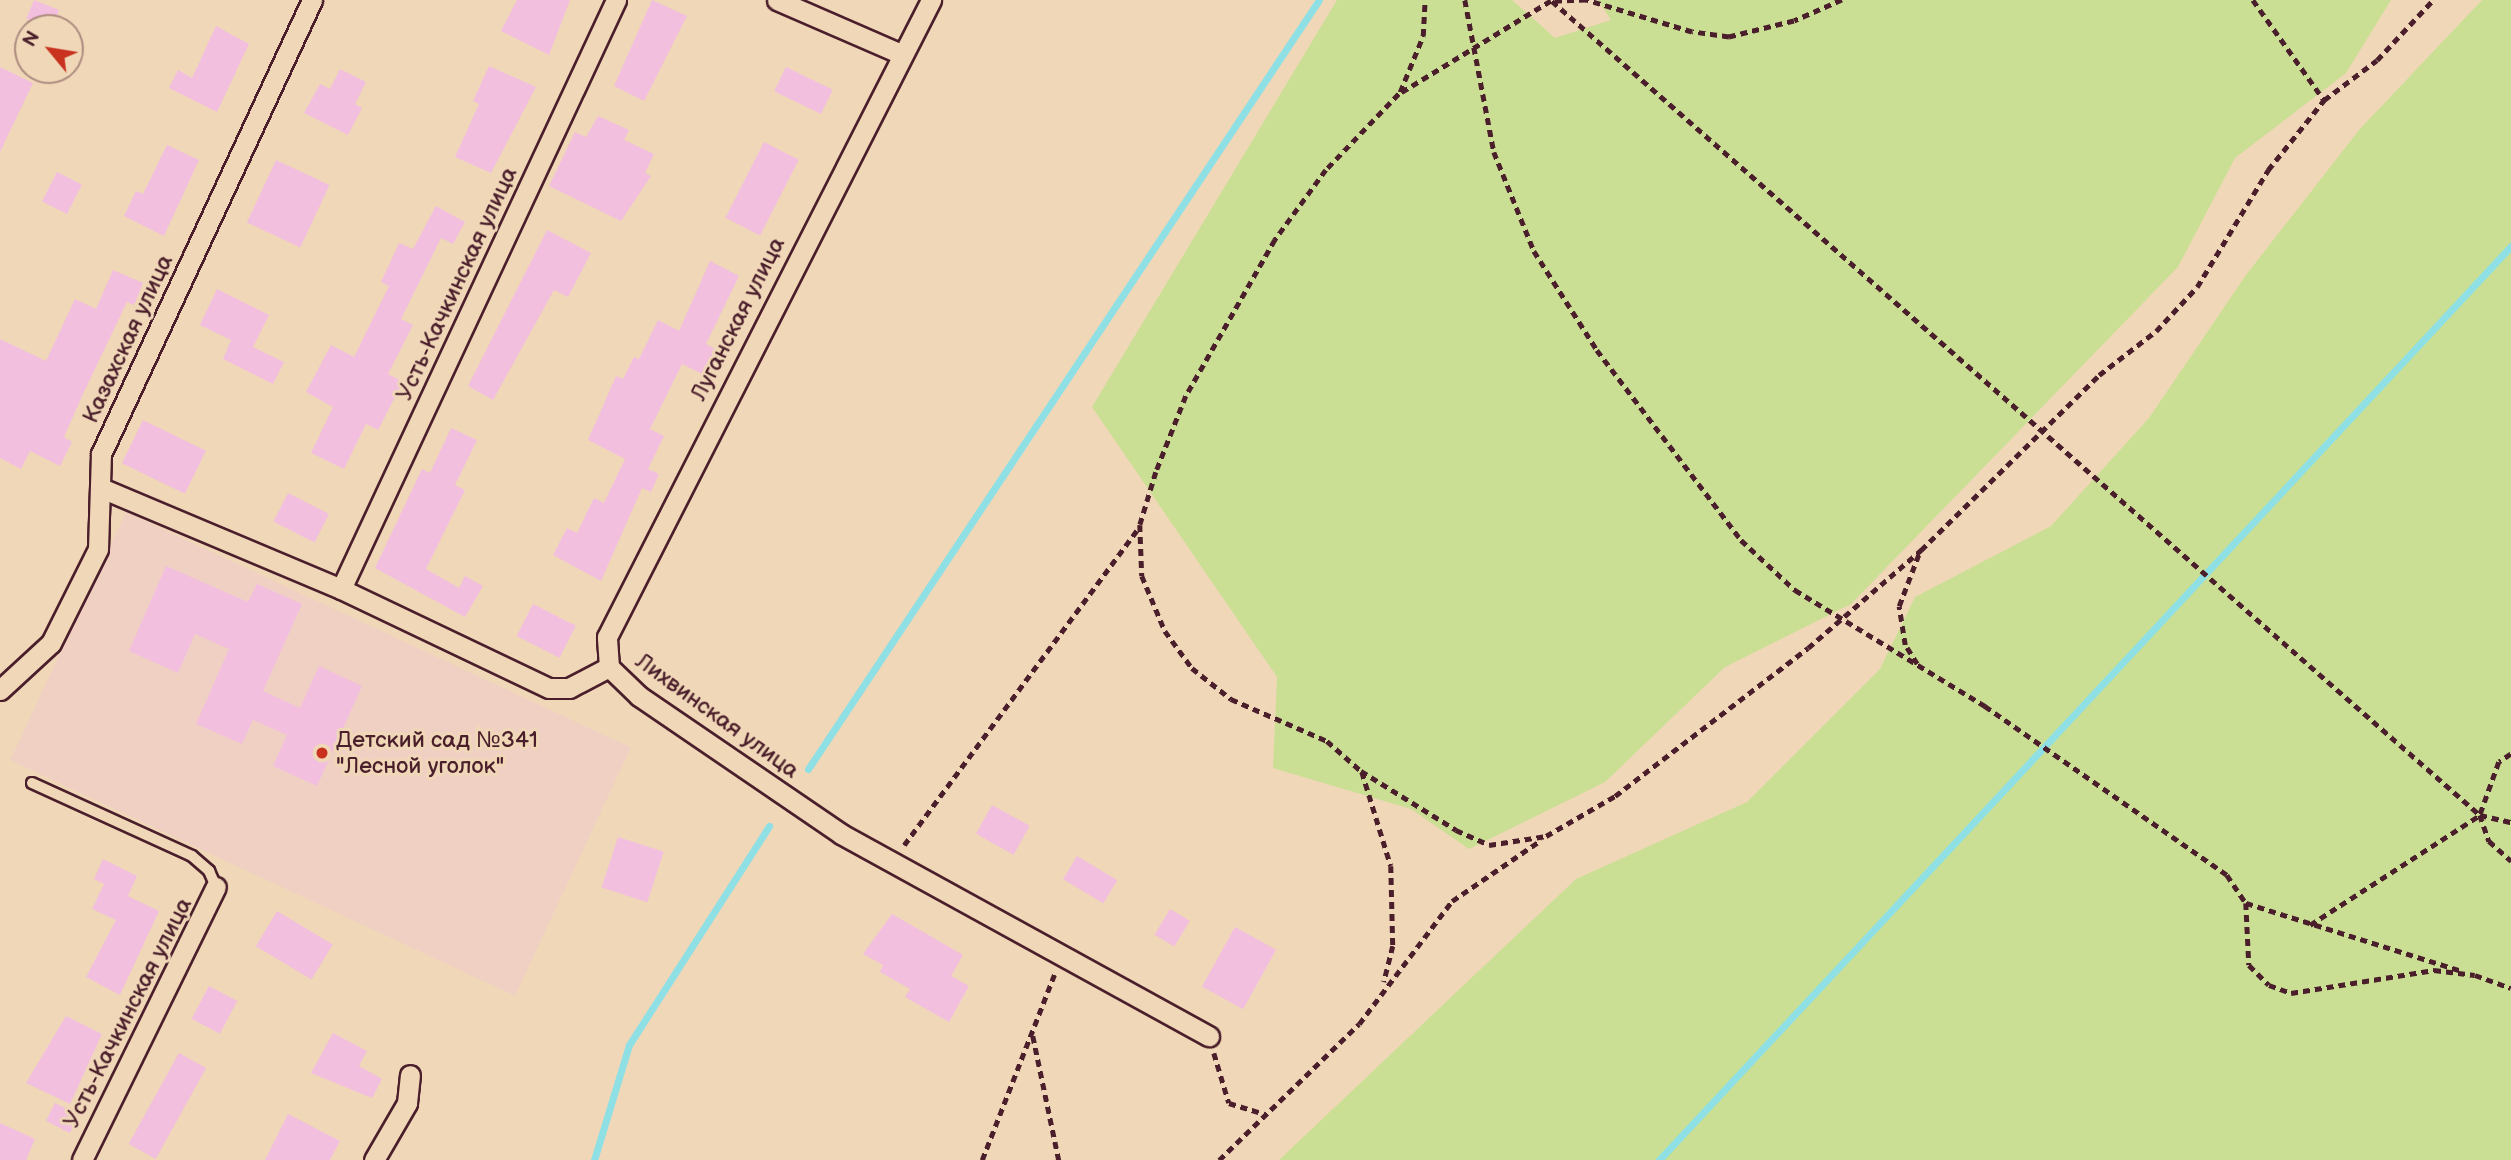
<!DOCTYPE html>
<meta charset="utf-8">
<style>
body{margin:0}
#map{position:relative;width:2511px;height:1160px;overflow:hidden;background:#f0d7b8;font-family:"Balsamiq Sans",sans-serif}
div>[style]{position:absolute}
.built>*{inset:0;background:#f1d0c4;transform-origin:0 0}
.green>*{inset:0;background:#cadf94}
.stream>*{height:7px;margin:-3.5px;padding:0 3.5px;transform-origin:3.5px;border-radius:3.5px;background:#8ee0e5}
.building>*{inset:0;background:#f2bfdf;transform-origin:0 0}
.path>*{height:4.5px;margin-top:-2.25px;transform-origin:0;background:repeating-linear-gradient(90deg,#4a1f2b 0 7px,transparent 0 12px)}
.roads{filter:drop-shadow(2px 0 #4a1f2b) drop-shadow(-2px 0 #4a1f2b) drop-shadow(0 2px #4a1f2b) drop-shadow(0 -2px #4a1f2b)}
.service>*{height:10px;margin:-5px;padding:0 5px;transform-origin:5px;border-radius:5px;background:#f0d7b8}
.minor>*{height:19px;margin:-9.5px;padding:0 9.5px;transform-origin:9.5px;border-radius:9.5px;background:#f0d7b8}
.dots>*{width:19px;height:19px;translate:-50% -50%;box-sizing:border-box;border:4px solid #f0d7b8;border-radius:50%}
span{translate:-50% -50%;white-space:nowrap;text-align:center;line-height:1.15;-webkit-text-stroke:6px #f0d7b8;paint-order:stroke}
.street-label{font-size:23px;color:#4a1f2b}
.poi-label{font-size:23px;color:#4a1f2b}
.left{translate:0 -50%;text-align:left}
.north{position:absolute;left:14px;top:14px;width:70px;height:70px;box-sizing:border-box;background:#f0d7b8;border:2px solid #ae8d80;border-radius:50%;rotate:300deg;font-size:19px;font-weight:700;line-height:28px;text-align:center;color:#4a1f2b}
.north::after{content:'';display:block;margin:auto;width:24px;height:32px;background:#c8321e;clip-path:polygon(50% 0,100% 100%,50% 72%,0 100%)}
</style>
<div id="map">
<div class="built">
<i style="left:126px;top:512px;width:557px;height:274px;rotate:25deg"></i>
</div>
<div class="green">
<i style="clip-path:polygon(1337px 0,1512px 0,1555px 38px,1611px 20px,1598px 0,2391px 0,2346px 73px,2235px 158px,2178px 267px,1851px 604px,1725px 667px,1605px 782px,1469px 849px,1411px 809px,1273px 768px,1277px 677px,1092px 407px)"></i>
<i style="clip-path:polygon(2482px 0,2511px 0,2511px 1160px,1279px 1160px,1576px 879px,1747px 802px,1880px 669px,1915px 597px,2051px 526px,2149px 418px,2246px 275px,2359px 130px)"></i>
</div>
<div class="stream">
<i style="left:808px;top:769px;width:923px;rotate:-56.4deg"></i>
<i style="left:594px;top:1160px;width:120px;rotate:-73.1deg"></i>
<i style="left:629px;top:1045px;width:260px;rotate:-57.4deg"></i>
<i style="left:1659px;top:1160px;width:1250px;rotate:-47.01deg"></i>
</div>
<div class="building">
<i style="left:34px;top:0;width:27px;height:20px;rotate:22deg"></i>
<i style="clip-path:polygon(517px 0,570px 0,549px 55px,501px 31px)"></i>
<i style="clip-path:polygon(652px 0,687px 16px,644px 101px,614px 86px)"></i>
<i style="clip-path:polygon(216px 26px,249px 44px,217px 112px,169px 88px,178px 70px,192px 78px)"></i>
<i style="clip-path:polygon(489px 66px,536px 87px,491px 173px,455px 157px,479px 104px,473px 101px)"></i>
<i style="clip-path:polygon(0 67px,33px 83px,0 152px)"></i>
<i style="left:786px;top:67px;width:52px;height:27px;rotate:26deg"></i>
<i style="clip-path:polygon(340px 69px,366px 82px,355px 104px,362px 108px,348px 135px,304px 113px,320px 84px,330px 89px)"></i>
<i style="clip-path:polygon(598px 116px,629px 130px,624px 140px,654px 154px,645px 173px,651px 176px,621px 221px,549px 186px,575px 132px,586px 137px)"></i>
<i style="left:764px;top:142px;width:39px;height:85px;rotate:27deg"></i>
<i style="clip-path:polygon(167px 145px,199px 160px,164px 236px,124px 216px,136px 191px,143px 194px)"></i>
<i style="left:276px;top:160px;width:59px;height:69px;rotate:25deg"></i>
<i style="left:57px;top:172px;width:28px;height:33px;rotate:27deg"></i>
<i style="clip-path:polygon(436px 206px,465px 222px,453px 244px,441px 238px,401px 319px,413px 325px,388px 374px,403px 382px,378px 430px,366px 424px,344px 469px,311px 453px,333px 407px,306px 392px,331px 345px,354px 357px,389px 286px,381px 282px,399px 243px,413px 249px)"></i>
<i style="clip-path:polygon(547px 230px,591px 253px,568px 297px,554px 290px,493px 400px,468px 386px)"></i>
<i style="clip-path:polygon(710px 261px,739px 276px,706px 344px,715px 349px,702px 374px,682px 364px,650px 429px,664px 436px,648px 469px,659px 474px,651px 492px,642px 488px,601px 581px,553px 555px,567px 528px,577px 533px,594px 498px,604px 503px,625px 459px,588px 440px,616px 376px,623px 379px,634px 357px,639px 359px,658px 320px,679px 331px)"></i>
<i style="clip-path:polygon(113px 270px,143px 283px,134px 305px,127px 302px,83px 394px,64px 437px,72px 442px,60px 466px,30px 451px,21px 469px,0 458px,0 339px,46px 361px,75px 299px,96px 309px)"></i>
<i style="clip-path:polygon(217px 289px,269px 315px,253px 347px,284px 362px,273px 384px,223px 359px,231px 340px,200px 325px)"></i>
<i style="left:143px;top:420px;width:70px;height:48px;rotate:26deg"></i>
<i style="clip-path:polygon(451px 428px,477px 440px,455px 485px,465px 490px,426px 569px,459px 588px,465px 576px,483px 586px,465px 617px,375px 568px,422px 469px,430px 473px)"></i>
<i style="left:288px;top:493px;width:46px;height:32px;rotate:27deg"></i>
<i style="clip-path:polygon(166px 566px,248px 602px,257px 584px,302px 604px,263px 691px,300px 708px,319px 666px,362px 686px,317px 786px,273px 766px,287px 735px,253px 720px,242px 744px,196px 724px,229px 649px,195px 634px,178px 673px,129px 651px)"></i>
<i style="left:533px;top:604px;width:48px;height:36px;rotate:27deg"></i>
<i style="left:992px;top:805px;width:43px;height:33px;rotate:29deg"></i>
<i style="left:618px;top:837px;width:48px;height:53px;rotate:18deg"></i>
<i style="left:1077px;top:856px;width:47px;height:27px;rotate:31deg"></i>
<i style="clip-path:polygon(103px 859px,137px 876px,128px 896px,159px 911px,120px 995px,86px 977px,116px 920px,92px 909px,104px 884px,94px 879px)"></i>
<i style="left:1170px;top:909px;width:23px;height:30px;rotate:31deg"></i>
<i style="left:277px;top:911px;width:65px;height:41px;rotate:31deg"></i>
<i style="clip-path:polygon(892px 914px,963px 955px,951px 976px,969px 986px,949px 1022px,905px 997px,910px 989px,880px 972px,883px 965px,863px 954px)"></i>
<i style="left:1235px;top:927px;width:47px;height:68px;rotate:29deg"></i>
<i style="left:209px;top:986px;width:32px;height:37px;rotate:28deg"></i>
<i style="clip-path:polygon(66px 1016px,102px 1034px,70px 1104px,26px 1083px)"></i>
<i style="clip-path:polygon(333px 1033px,367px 1051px,359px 1066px,382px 1079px,372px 1098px,311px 1073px)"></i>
<i style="left:179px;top:1053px;width:31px;height:104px;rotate:29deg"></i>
<i style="left:55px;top:1103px;width:27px;height:20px;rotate:27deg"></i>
<i style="clip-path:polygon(288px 1114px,340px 1141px,330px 1160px,265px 1160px)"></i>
<i style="clip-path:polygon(0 1123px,35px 1139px,26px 1160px,0 1160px)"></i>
</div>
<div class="path">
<i style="left:1465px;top:0;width:155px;rotate:79.2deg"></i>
<i style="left:1494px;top:152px;width:107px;rotate:68deg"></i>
<i style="left:1534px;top:251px;width:117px;rotate:57.5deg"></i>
<i style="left:1597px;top:350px;width:238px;rotate:52.8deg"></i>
<i style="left:1741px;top:540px;width:74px;rotate:42.8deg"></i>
<i style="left:1795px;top:590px;width:223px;rotate:31.4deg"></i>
<i style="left:1985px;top:706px;width:295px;rotate:34.9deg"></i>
<i style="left:2227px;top:875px;width:34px;rotate:56deg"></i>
<i style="left:2246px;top:903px;width:62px;rotate:87.2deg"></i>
<i style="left:2249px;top:965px;width:28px;rotate:45deg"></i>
<i style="left:2269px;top:985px;width:23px;rotate:20deg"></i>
<i style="left:2291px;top:993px;width:145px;rotate:-9.1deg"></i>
<i style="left:2434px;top:970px;width:41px;rotate:7deg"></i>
<i style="left:2475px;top:975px;width:38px;rotate:20deg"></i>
<i style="left:1842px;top:0;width:52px;rotate:156.4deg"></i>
<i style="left:1794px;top:21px;width:67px;rotate:166.2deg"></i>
<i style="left:1729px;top:37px;width:37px;rotate:-172deg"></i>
<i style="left:1692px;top:32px;width:111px;rotate:-163.2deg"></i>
<i style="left:1586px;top:0;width:35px;rotate:178deg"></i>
<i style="left:1551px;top:1px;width:178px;rotate:148.5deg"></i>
<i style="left:1399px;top:94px;width:105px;rotate:133.8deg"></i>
<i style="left:1326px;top:170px;width:87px;rotate:126.1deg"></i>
<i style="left:1275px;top:240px;width:180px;rotate:119.7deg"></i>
<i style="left:1186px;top:396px;width:82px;rotate:111.5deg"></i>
<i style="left:1156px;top:472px;width:55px;rotate:106.8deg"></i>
<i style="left:1140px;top:525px;width:51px;rotate:87.8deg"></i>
<i style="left:1142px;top:576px;width:60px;rotate:67.3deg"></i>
<i style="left:1165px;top:631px;width:46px;rotate:53.9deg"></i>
<i style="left:1192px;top:668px;width:50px;rotate:38.5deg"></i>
<i style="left:1231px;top:699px;width:105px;rotate:23.6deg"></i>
<i style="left:1327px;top:741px;width:45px;rotate:41.4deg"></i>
<i style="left:1361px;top:771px;width:112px;rotate:31.8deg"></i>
<i style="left:1456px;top:830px;width:36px;rotate:24deg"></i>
<i style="left:1489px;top:845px;width:58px;rotate:-9deg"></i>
<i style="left:1546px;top:836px;width:80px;rotate:-30.1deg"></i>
<i style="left:1615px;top:796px;width:243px;rotate:-37.5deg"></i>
<i style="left:1808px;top:648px;width:150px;rotate:-40.9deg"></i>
<i style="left:1921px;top:550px;width:250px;rotate:-44.5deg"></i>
<i style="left:2099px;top:375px;width:72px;rotate:-37.7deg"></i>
<i style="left:2156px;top:331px;width:60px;rotate:-47deg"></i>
<i style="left:2197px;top:287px;width:137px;rotate:-58.7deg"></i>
<i style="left:2268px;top:170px;width:90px;rotate:-51.3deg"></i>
<i style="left:2324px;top:100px;width:66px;rotate:-37deg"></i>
<i style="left:2377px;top:60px;width:82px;rotate:-47deg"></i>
<i style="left:2253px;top:0;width:123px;rotate:54.6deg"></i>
<i style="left:1552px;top:1px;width:1234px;rotate:41.26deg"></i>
<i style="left:2480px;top:815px;width:32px;rotate:13deg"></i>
<i style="left:1400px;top:92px;width:61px;rotate:-67.7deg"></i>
<i style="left:1423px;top:36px;width:36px;rotate:-87deg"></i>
<i style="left:1917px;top:664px;width:22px;rotate:-122deg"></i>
<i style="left:1905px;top:645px;width:39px;rotate:-99deg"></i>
<i style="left:1899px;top:606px;width:59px;rotate:-69.1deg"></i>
<i style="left:2511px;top:754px;width:14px;rotate:146deg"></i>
<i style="left:2499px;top:762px;width:56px;rotate:109.7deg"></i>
<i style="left:2480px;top:815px;width:28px;rotate:71deg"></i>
<i style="left:2489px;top:841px;width:30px;rotate:42deg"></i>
<i style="left:1362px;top:772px;width:98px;rotate:72.9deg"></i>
<i style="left:1391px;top:866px;width:80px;rotate:88.6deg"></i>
<i style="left:1393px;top:946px;width:37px;rotate:104deg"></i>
<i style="left:904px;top:845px;width:397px;rotate:-53.5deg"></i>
<i style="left:2246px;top:903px;width:226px;rotate:17.5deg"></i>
<i style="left:2310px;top:925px;width:202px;rotate:-32.9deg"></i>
<i style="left:1033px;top:1036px;width:127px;rotate:78.2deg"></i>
<i style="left:1214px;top:1053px;width:52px;rotate:73.3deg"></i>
<i style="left:1229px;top:1103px;width:37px;rotate:17deg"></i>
<i style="left:982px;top:1160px;width:199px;rotate:-68.7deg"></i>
<i style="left:1219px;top:1160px;width:195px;rotate:-44.2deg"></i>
<i style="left:1359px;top:1024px;width:154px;rotate:-52.9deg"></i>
<i style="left:1452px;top:901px;width:108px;rotate:-34.4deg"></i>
</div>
<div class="roads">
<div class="service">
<i style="left:32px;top:783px;width:176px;rotate:24.5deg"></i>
<i style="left:192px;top:856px;width:23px;rotate:41deg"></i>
<i style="left:209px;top:871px;width:17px;rotate:66deg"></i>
</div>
<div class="minor">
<i style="left:777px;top:0;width:135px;rotate:23.5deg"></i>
<i style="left:101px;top:488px;width:260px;rotate:22.8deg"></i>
<i style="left:341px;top:589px;width:230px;rotate:25.5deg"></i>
<i style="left:549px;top:688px;width:20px"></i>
<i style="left:569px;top:688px;width:45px;rotate:-27.7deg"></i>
<i style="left:609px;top:667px;width:42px;rotate:44deg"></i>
<i style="left:639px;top:696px;width:245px;rotate:34.3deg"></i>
<i style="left:841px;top:834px;width:420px;rotate:28.8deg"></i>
<i style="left:341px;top:589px;width:650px;rotate:-64.97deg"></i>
<i style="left:609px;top:667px;width:30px;rotate:-94deg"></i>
<i style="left:607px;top:637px;width:715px;rotate:-63.04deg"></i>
<i style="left:0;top:690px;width:69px;rotate:-42.7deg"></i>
<i style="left:51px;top:643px;width:105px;rotate:-63.4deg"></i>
<i style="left:98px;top:549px;width:95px;rotate:-88.2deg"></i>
<i style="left:101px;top:454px;width:501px;rotate:-65.07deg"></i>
<i style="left:82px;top:1160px;width:304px;rotate:-63.9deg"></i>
<i style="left:374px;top:1160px;width:66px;rotate:-59.9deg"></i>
<i style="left:407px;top:1103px;width:28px;rotate:-84deg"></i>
</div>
</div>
<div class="dots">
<i style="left:322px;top:753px;background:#c8321e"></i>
</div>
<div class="street-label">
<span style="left:457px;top:284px;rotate:-65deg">Усть-Качкинская улица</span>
<span style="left:738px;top:319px;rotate:-63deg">Луганская улица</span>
<span style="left:128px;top:339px;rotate:-65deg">Казахская улица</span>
<span style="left:717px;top:716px;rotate:36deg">Лихвинская улица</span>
<span style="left:128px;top:1013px;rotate:-63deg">Усть-Качкинская улица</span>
</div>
<div class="poi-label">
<span class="left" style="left:336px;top:753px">Детский сад №341<br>"Лесной уголок"</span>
</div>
<div class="north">N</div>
</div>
